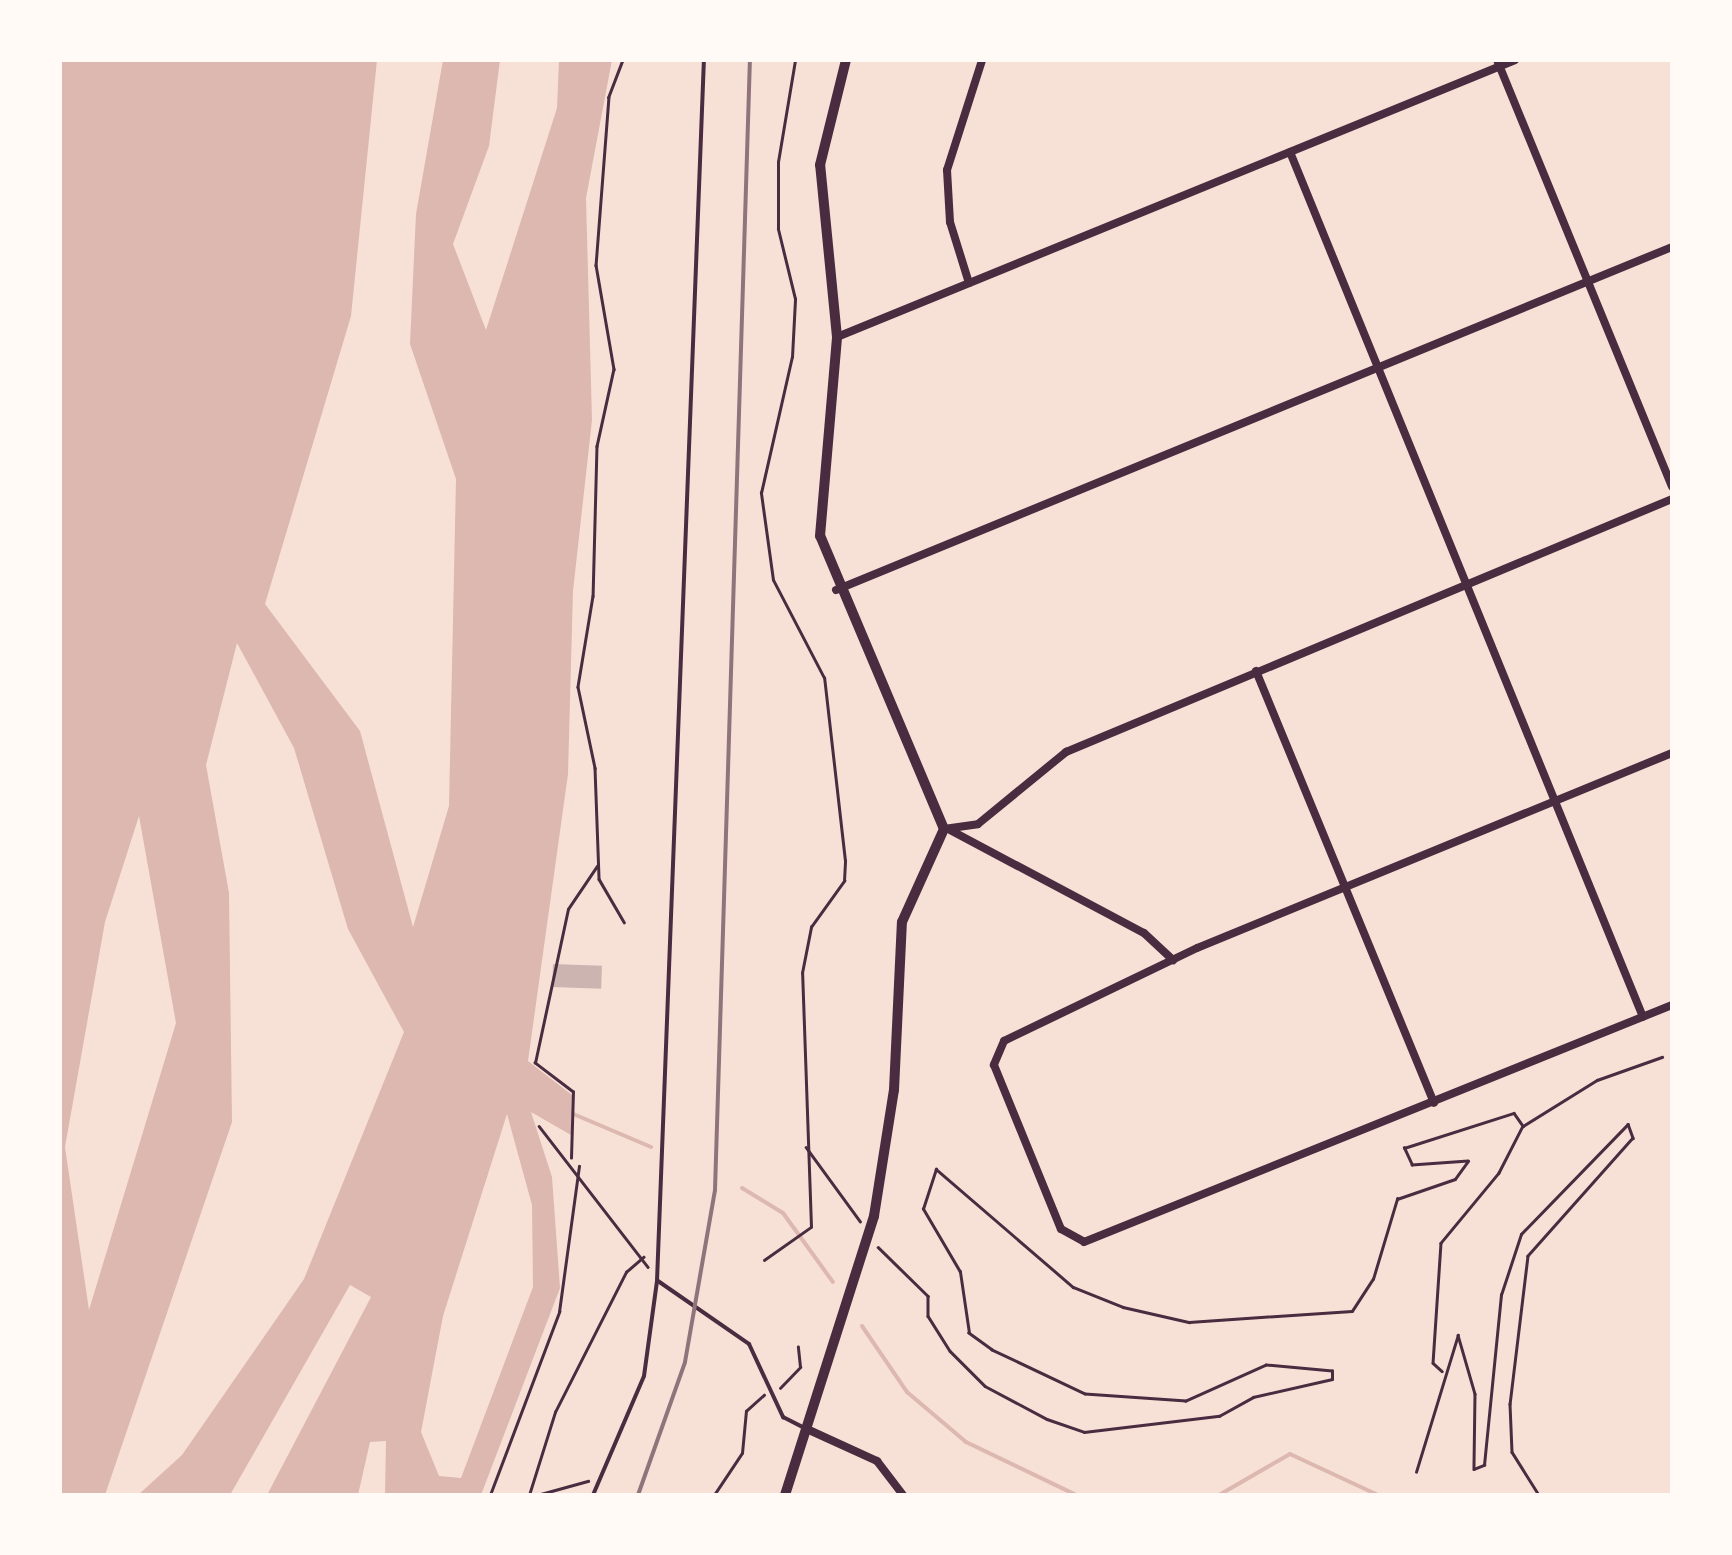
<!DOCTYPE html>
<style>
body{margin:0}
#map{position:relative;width:1732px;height:1555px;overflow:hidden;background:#f7e1d7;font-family:"Source Serif 4",serif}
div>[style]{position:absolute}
.water>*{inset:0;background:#dcb8b0}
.stream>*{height:4px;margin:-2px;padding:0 2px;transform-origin:2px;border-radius:2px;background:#dcb8b0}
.building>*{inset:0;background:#ccb4b1;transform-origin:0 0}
.path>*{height:2.5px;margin:-1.25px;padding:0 1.25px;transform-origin:1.25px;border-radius:1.25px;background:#4a2c40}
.service>*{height:4px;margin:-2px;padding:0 2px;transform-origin:2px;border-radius:2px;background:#4a2c40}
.minor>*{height:8px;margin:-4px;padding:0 4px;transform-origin:4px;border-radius:4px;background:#4a2c40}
.tertiary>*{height:10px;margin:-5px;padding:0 5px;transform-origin:5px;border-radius:5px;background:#4a2c40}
.rail>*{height:4px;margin:-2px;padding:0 2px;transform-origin:2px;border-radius:2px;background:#8f747c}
span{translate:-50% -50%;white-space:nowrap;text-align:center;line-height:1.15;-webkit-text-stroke:8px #fffaf5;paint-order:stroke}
.frame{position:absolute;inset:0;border:62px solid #fffaf5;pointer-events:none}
</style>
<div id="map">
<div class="water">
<i style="clip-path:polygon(evenodd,60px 60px,377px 60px,351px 316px,265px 604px,360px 731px,413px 927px,449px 806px,456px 479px,410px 344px,416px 214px,443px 60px,500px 60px,489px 146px,453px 244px,486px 330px,557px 108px,559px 60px,612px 60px,586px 198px,592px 420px,573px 591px,568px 774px,528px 1061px,572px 1095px,571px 1135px,531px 1112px,552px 1177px,560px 1288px,481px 1495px,385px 1495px,386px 1441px,370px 1442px,358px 1495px,267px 1495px,371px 1297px,350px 1285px,230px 1495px,138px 1495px,182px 1455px,304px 1279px,404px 1032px,348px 929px,294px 748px,237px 643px,206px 765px,229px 893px,232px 1122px,105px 1495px,60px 1495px,60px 60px,139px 816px,176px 1023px,89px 1310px,65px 1147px,105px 922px,139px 816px,60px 60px,507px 1114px,532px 1205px,533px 1287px,461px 1478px,439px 1476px,421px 1432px,443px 1316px,507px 1114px)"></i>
</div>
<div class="stream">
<i style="left:571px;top:1113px;width:87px;rotate:23deg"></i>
<i style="left:742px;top:1188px;width:48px;rotate:31.4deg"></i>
<i style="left:783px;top:1213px;width:85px;rotate:54.1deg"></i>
<i style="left:862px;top:1326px;width:80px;rotate:55.7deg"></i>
<i style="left:907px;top:1392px;width:77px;rotate:40.3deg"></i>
<i style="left:966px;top:1442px;width:122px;rotate:25.7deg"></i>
<i style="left:1219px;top:1495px;width:82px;rotate:-30deg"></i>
<i style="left:1290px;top:1454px;width:97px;rotate:25deg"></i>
</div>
<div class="building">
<i style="left:553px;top:964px;width:49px;height:23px;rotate:2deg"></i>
</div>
<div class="path">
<i style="left:623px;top:60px;width:40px;rotate:111deg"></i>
<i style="left:609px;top:97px;width:169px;rotate:94.4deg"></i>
<i style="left:596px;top:265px;width:106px;rotate:80.2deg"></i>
<i style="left:614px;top:369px;width:79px;rotate:102.4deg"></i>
<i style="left:597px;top:446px;width:150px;rotate:91.5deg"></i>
<i style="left:593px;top:596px;width:92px;rotate:99.4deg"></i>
<i style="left:578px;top:687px;width:83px;rotate:78.1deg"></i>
<i style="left:595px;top:768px;width:111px;rotate:87.9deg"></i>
<i style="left:599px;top:879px;width:50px;rotate:59.8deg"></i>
<i style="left:539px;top:1126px;width:178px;rotate:52.3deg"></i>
<i style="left:1523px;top:1126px;width:87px;rotate:-31.9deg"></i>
<i style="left:1597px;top:1080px;width:69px;rotate:-19.5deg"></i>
<i style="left:806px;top:1147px;width:92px;rotate:53.9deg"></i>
<i style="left:571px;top:1158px;width:66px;rotate:-88.3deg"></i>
<i style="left:573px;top:1092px;width:48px;rotate:-142.7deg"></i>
<i style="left:535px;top:1063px;width:157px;rotate:-77.9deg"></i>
<i style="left:568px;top:909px;width:52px;rotate:-56deg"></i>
<i style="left:878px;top:1247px;width:70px;rotate:44.4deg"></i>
<i style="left:928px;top:1296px;width:20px;rotate:90deg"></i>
<i style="left:928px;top:1316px;width:41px;rotate:57.8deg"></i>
<i style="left:950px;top:1351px;width:49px;rotate:45deg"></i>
<i style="left:985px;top:1386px;width:70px;rotate:28deg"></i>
<i style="left:1047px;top:1419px;width:39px;rotate:19deg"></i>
<i style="left:1084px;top:1432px;width:136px;rotate:-6.8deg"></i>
<i style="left:1219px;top:1416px;width:39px;rotate:-29deg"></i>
<i style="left:1253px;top:1397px;width:81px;rotate:-12.8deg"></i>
<i style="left:1332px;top:1379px;width:8px;rotate:-90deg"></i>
<i style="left:1332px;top:1371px;width:66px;rotate:-174.8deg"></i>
<i style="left:1266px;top:1365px;width:88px;rotate:155.8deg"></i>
<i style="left:1186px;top:1401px;width:101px;rotate:-176deg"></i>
<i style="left:1085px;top:1394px;width:103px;rotate:-154.7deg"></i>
<i style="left:992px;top:1350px;width:29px;rotate:-144deg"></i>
<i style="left:969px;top:1333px;width:62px;rotate:-98.4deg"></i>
<i style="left:960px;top:1272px;width:73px;rotate:-120.4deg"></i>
<i style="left:923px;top:1209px;width:42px;rotate:-72deg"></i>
<i style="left:936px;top:1169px;width:181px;rotate:40.7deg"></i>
<i style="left:1073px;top:1287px;width:54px;rotate:21.8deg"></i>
<i style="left:1123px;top:1307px;width:68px;rotate:12.8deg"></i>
<i style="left:1189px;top:1322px;width:163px;rotate:-3.9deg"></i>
<i style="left:1352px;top:1311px;width:38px;rotate:-57deg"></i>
<i style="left:1373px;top:1279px;width:84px;rotate:-73.3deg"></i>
<i style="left:1397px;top:1199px;width:61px;rotate:-19deg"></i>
<i style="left:1455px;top:1179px;width:22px;rotate:-54deg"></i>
<i style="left:1468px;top:1161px;width:56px;rotate:175.9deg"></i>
<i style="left:1412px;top:1165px;width:19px;rotate:-115deg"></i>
<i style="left:1404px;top:1148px;width:115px;rotate:-17.7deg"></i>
<i style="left:1514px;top:1113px;width:16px;rotate:55deg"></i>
<i style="left:1523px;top:1126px;width:53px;rotate:117.1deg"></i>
<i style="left:1499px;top:1173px;width:91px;rotate:129.6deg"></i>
<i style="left:1441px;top:1243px;width:120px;rotate:93.8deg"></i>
<i style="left:1433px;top:1363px;width:12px;rotate:42deg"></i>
<i style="left:764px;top:1260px;width:57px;rotate:-35.1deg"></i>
<i style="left:811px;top:1227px;width:254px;rotate:-92deg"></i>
<i style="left:802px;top:973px;width:47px;rotate:-78.9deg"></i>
<i style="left:811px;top:927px;width:57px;rotate:-54.3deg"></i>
<i style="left:844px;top:881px;width:20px;rotate:-87deg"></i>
<i style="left:845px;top:861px;width:184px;rotate:-96.5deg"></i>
<i style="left:824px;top:678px;width:110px;rotate:-117.5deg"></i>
<i style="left:773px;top:580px;width:88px;rotate:-97.9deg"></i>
<i style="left:761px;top:493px;width:139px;rotate:-77.2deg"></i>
<i style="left:792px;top:357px;width:58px;rotate:-87deg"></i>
<i style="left:795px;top:299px;width:72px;rotate:-103.7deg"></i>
<i style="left:778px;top:229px;width:67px;rotate:-90deg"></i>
<i style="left:778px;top:162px;width:103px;rotate:-80.5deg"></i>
<i style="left:780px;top:1388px;width:29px;rotate:-46deg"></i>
<i style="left:800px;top:1367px;width:20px;rotate:-96deg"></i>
<i style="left:1416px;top:1472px;width:143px;rotate:-73deg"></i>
<i style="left:1458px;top:1335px;width:61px;rotate:73.9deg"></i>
<i style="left:1475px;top:1394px;width:75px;rotate:90.8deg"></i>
<i style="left:1474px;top:1469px;width:11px;rotate:-22deg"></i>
<i style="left:1484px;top:1465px;width:171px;rotate:-84.3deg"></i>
<i style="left:1501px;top:1295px;width:64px;rotate:-71.8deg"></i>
<i style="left:1521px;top:1234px;width:153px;rotate:-45.8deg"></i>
<i style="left:1628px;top:1124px;width:15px;rotate:70deg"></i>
<i style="left:1633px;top:1138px;width:158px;rotate:131.7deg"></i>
<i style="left:1528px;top:1256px;width:149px;rotate:96.9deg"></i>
<i style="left:1510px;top:1404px;width:48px;rotate:87.6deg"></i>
<i style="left:1512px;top:1452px;width:51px;rotate:57.9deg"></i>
<i style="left:490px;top:1495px;width:196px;rotate:-69.3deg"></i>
<i style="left:559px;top:1312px;width:147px;rotate:-82.2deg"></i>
<i style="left:529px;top:1495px;width:87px;rotate:-72.6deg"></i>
<i style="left:555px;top:1412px;width:157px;rotate:-63.1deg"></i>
<i style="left:626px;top:1272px;width:23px;rotate:-41deg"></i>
<i style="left:537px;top:1495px;width:53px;rotate:-15.4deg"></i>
<i style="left:714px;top:1495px;width:50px;rotate:-56.3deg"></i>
<i style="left:742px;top:1453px;width:42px;rotate:-84.6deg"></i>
<i style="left:746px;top:1411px;width:24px;rotate:-42deg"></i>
</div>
<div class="service">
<i style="left:658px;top:1281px;width:111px;rotate:34.7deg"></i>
<i style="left:749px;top:1344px;width:81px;rotate:65deg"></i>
<i style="left:783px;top:1417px;width:25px;rotate:27deg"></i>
<i style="left:593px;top:1495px;width:129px;rotate:-66.8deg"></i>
<i style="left:644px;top:1376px;width:96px;rotate:-82.2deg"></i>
<i style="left:657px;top:1281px;width:1222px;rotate:-87.8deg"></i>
</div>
<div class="minor">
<i style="left:1497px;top:60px;width:461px;rotate:67.7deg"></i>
<i style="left:1290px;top:152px;width:934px;rotate:67.8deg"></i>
<i style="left:969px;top:283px;width:64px;rotate:-107.3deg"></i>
<i style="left:950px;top:222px;width:52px;rotate:-93.3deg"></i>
<i style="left:947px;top:170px;width:115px;rotate:-72.3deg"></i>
<i style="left:837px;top:337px;width:732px;rotate:-22.22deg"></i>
<i style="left:836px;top:590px;width:904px;rotate:-22.31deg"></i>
<i style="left:1256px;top:671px;width:467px;rotate:67.6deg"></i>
<i style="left:1672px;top:753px;width:513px;rotate:157.68deg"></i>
<i style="left:1197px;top:948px;width:214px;rotate:154.3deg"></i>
<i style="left:1004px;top:1041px;width:26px;rotate:113deg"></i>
<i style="left:994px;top:1065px;width:177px;rotate:67.8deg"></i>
<i style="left:1061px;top:1229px;width:26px;rotate:29deg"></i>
<i style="left:1084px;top:1242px;width:634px;rotate:-21.95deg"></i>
<i style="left:944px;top:829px;width:34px;rotate:-8deg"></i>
<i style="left:978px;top:824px;width:114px;rotate:-39.3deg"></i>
<i style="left:1066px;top:752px;width:657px;rotate:-22.66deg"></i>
<i style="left:950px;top:830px;width:220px;rotate:28deg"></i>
<i style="left:1144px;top:933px;width:40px;rotate:43deg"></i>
<i style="left:809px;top:1430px;width:75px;rotate:24.5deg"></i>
<i style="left:877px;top:1461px;width:43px;rotate:52.6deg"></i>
</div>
<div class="tertiary">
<i style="left:785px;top:1495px;width:293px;rotate:-72.3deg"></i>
<i style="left:874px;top:1216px;width:128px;rotate:-81deg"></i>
<i style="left:894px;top:1090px;width:168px;rotate:-87.3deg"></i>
<i style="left:902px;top:922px;width:102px;rotate:-65.7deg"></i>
<i style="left:944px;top:829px;width:318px;rotate:-112.9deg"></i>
<i style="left:820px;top:536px;width:200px;rotate:-85.1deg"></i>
<i style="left:837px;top:337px;width:173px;rotate:-95.6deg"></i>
<i style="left:820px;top:165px;width:108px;rotate:-76.1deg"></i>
</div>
<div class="rail">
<i style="left:638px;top:1495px;width:141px;rotate:-70.5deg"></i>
<i style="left:685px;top:1362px;width:175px;rotate:-80.1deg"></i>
<i style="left:715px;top:1190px;width:1131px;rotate:-88.23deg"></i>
</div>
<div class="frame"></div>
</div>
